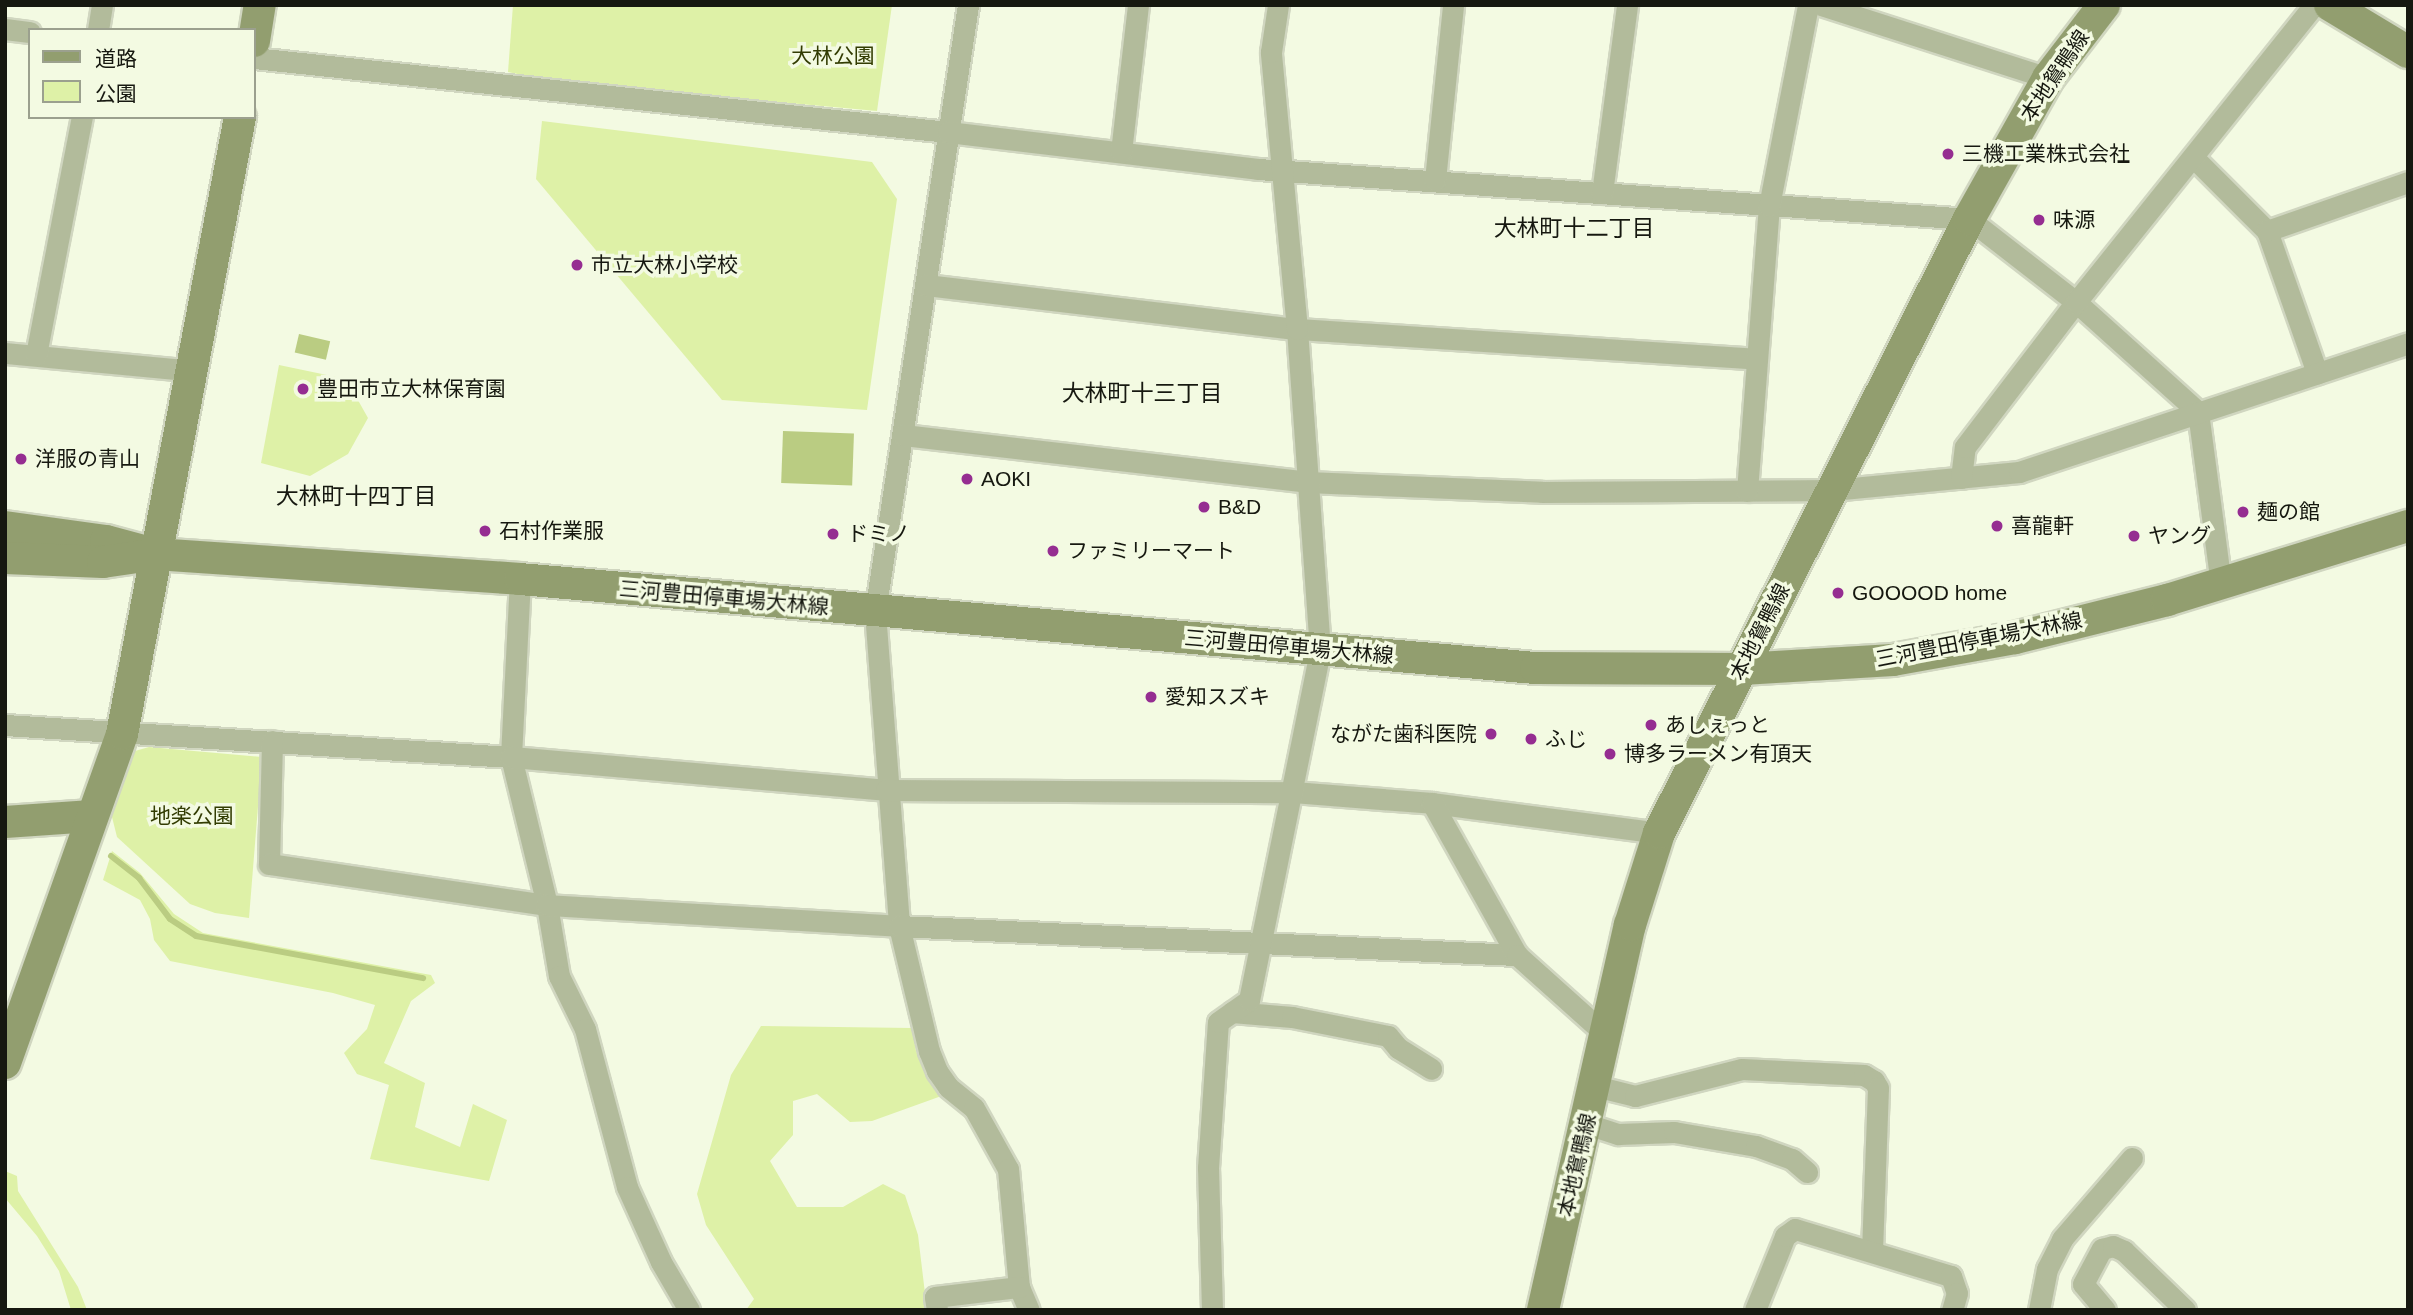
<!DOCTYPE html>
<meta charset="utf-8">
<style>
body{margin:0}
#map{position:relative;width:2413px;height:1315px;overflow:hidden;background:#f3fae2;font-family:Arial,"Noto Sans JP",sans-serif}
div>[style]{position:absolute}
.green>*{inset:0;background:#def1a7}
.water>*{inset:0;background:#bacc82;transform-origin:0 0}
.stream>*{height:6px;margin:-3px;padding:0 3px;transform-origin:3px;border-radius:3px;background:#bacc82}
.roads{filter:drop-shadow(2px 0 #d0d6c0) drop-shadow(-2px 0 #d0d6c0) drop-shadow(0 2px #d0d6c0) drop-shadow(0 -2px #d0d6c0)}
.street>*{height:21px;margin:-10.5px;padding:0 10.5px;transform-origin:10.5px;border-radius:10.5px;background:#b2bb9b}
.secondary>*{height:32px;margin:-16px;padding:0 16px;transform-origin:16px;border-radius:16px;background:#929e6f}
.dots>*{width:19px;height:19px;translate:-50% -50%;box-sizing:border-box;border:4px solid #f3fae2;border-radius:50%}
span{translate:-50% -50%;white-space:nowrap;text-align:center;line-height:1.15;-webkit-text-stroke:7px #f3fae2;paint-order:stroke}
.park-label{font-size:21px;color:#323c02}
.street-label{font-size:21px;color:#161810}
.poi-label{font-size:21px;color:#161810}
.left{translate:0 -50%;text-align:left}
.right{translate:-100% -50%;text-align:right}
.neighbourhood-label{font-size:23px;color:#161810}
.frame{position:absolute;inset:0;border:7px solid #161810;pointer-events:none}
.legend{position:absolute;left:28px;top:28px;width:228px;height:91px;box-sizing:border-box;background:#f3fae2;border:2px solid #9ba08e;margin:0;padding:9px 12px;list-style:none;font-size:21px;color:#161810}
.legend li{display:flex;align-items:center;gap:14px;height:35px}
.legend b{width:35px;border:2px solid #9ba08e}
</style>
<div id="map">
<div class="green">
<i style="clip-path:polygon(513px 5px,892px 5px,877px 111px,551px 81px,508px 72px)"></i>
<i style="clip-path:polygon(542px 121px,872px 162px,897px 199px,867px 410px,722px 400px,536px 179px)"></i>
<i style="clip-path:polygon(279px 365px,346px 379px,368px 418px,348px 454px,310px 476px,261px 463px)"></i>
<i style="clip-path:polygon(149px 747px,262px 757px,249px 918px,215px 913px,190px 904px,117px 837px,111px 813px,135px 751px)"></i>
<i style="clip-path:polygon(112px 851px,140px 873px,174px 914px,203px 933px,431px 975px,435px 983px,411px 1001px,384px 1063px,425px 1083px,415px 1127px,460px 1147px,473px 1104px,507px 1120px,489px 1181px,370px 1159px,389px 1085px,357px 1074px,344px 1053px,367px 1029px,375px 1005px,333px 993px,170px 961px,154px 940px,150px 919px,140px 900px,103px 880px)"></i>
<i style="clip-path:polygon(761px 1026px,912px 1028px,916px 1051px,931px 1081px,947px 1094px,872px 1121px,850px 1122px,817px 1094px,793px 1101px,793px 1135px,770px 1161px,797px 1207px,843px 1207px,883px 1184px,905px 1195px,918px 1235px,927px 1310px,746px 1310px,754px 1299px,706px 1225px,697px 1194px,731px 1075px)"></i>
<i style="clip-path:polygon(5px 1171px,17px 1176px,18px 1191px,78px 1287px,87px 1310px,71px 1310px,59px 1271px,37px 1236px,5px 1198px)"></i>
</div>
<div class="water">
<i style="left:299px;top:334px;width:32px;height:19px;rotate:13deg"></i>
<i style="left:783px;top:431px;width:71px;height:52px;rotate:2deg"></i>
</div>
<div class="stream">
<i style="left:111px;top:856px;width:36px;rotate:38deg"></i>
<i style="left:139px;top:878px;width:51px;rotate:52.9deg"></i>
<i style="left:170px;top:919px;width:31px;rotate:33deg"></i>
<i style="left:196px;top:936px;width:231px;rotate:10.5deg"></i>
</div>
<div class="roads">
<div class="street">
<i style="left:968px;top:5px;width:614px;rotate:98.71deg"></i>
<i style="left:875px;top:612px;width:315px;rotate:85.6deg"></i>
<i style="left:899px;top:926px;width:129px;rotate:76.5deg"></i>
<i style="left:929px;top:1051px;width:22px;rotate:68deg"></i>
<i style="left:937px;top:1071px;width:19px;rotate:55deg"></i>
<i style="left:948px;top:1087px;width:33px;rotate:39deg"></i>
<i style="left:974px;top:1108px;width:70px;rotate:60.9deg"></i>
<i style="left:1008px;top:1169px;width:119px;rotate:84.7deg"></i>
<i style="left:1019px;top:1287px;width:25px;rotate:67deg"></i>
<i style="left:1821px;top:5px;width:238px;rotate:17.8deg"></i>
<i style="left:5px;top:29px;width:25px;rotate:7deg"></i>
<i style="left:98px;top:30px;width:25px;rotate:-81deg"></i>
<i style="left:254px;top:58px;width:698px;rotate:6.09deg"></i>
<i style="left:948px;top:132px;width:312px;rotate:6.8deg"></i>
<i style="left:1258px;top:169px;width:713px;rotate:4.02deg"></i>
<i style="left:1969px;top:219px;width:135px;rotate:37.8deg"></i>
<i style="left:2076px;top:302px;width:164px;rotate:42deg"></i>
<i style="left:2198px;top:412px;width:174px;rotate:82.4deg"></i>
<i style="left:1121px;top:152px;width:148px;rotate:-83.4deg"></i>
<i style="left:2193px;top:157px;width:105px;rotate:45deg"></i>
<i style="left:2267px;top:231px;width:151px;rotate:70.6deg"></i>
<i style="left:1435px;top:180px;width:176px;rotate:-84.1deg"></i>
<i style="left:1602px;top:193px;width:190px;rotate:-82.4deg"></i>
<i style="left:2267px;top:231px;width:149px;rotate:-19.2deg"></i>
<i style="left:926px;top:285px;width:374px;rotate:6.8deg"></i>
<i style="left:1297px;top:329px;width:460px;rotate:3.7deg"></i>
<i style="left:5px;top:353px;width:190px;rotate:5.4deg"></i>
<i style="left:36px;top:355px;width:242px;rotate:-79.1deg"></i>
<i style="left:903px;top:435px;width:407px;rotate:6.6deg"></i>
<i style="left:1307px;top:482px;width:235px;rotate:2.4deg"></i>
<i style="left:1542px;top:492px;width:290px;rotate:-0.4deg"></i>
<i style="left:1832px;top:490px;width:188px;rotate:-5.5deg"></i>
<i style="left:2019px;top:472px;width:410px;rotate:-18.3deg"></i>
<i style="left:1961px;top:478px;width:31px;rotate:-83deg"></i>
<i style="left:1965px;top:447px;width:183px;rotate:-52.6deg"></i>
<i style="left:2076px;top:302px;width:381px;rotate:-51.3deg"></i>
<i style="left:1747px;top:491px;width:286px;rotate:-85.6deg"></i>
<i style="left:1769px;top:206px;width:205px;rotate:-79deg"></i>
<i style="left:520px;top:579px;width:178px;rotate:92.9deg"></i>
<i style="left:511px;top:757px;width:152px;rotate:76.3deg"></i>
<i style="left:547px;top:905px;width:72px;rotate:80.4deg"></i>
<i style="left:559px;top:976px;width:59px;rotate:63.9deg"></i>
<i style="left:585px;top:1029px;width:163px;rotate:75.1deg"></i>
<i style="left:627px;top:1187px;width:82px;rotate:65.6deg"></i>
<i style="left:661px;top:1262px;width:56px;rotate:59.7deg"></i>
<i style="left:5px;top:725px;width:507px;rotate:3.62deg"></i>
<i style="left:511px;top:757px;width:376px;rotate:5deg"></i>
<i style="left:886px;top:790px;width:407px;rotate:0.3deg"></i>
<i style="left:1293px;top:792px;width:139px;rotate:4.5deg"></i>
<i style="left:1432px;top:803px;width:229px;rotate:7.5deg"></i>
<i style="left:272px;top:741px;width:123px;rotate:91.4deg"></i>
<i style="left:269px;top:864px;width:281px;rotate:8.4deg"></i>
<i style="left:547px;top:905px;width:353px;rotate:3.4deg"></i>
<i style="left:899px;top:926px;width:619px;rotate:2.69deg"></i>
<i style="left:1432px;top:803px;width:174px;rotate:60.8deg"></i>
<i style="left:1517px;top:955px;width:118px;rotate:41.9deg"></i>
<i style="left:1232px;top:1012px;width:60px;rotate:4.8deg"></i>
<i style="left:1292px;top:1017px;width:98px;rotate:11.2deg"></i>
<i style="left:1388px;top:1036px;width:16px;rotate:50deg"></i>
<i style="left:1398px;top:1048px;width:39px;rotate:32deg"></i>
<i style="left:1595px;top:1086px;width:41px;rotate:14deg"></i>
<i style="left:1635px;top:1096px;width:110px;rotate:-14.2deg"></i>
<i style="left:1742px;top:1069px;width:122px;rotate:2.8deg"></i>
<i style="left:1864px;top:1075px;width:12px;rotate:31deg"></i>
<i style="left:1874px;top:1081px;width:8px;rotate:60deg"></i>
<i style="left:1878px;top:1088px;width:163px;rotate:92.1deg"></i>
<i style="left:1587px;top:1124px;width:33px;rotate:18deg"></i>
<i style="left:1618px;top:1134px;width:56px;rotate:-2deg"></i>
<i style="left:1674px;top:1132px;width:83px;rotate:9.7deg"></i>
<i style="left:1756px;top:1146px;width:38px;rotate:20deg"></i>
<i style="left:1792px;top:1159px;width:20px;rotate:41deg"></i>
<i style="left:937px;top:1310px;width:13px;rotate:-99deg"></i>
<i style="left:935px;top:1297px;width:85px;rotate:-6.8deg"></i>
<i style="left:1212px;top:1310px;width:142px;rotate:-91.6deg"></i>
<i style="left:1208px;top:1168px;width:146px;rotate:-86.1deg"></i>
<i style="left:1218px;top:1022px;width:38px;rotate:-35deg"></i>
<i style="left:1249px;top:1000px;width:357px;rotate:-78.5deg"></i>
<i style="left:1320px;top:650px;width:322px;rotate:-94.1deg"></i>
<i style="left:1297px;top:329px;width:278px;rotate:-95.4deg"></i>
<i style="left:1271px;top:52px;width:48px;rotate:-81.5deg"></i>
<i style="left:1755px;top:1310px;width:80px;rotate:-67.9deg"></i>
<i style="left:1785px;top:1236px;width:12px;rotate:-35deg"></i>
<i style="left:1795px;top:1229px;width:163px;rotate:16.8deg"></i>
<i style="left:1951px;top:1276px;width:18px;rotate:71deg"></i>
<i style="left:1957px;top:1293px;width:18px;rotate:106deg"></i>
<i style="left:2039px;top:1310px;width:42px;rotate:-79deg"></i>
<i style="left:2047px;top:1269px;width:34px;rotate:-63deg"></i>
<i style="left:2062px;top:1239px;width:107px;rotate:-49.2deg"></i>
<i style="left:2105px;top:1310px;width:34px;rotate:-130deg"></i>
<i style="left:2083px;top:1284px;width:40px;rotate:-62deg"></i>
<i style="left:2102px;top:1249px;width:11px;rotate:-15deg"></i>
<i style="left:2113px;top:1246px;width:12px;rotate:24deg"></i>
<i style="left:2124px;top:1251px;width:85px;rotate:44deg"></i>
</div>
<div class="secondary">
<i style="left:2330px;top:5px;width:91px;rotate:31.1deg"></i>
<i style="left:254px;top:41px;width:36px;rotate:-81deg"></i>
<i style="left:5px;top:527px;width:102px;rotate:7.9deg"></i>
<i style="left:106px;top:541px;width:51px;rotate:14.9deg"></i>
<i style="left:155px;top:554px;width:366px;rotate:3.9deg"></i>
<i style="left:520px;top:579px;width:1020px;rotate:5.01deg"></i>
<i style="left:1536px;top:668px;width:206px;rotate:0.3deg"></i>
<i style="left:1742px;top:669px;width:151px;rotate:-3.4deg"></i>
<i style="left:1893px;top:660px;width:124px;rotate:-10.2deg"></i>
<i style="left:2015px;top:638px;width:157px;rotate:-14deg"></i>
<i style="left:2167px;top:600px;width:252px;rotate:-17.1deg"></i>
<i style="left:5px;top:558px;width:98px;rotate:2.3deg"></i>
<i style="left:103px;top:562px;width:40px;rotate:-8.5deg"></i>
<i style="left:5px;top:822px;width:87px;rotate:-3.9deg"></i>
<i style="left:5px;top:1063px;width:349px;rotate:-70.4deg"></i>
<i style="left:122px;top:734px;width:628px;rotate:-79.17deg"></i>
<i style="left:1543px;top:1310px;width:395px;rotate:-77.3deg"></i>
<i style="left:1630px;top:925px;width:96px;rotate:-72.5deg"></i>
<i style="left:1659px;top:833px;width:688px;rotate:-63.21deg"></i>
<i style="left:1969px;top:219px;width:162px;rotate:-60.7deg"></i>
<i style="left:2048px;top:78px;width:92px;rotate:-52.5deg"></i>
</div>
</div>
<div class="dots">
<i style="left:1948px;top:154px;background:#952d91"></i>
<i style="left:2039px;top:220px;background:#952d91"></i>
<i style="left:577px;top:265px;background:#952d91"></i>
<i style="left:303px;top:389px;background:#952d91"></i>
<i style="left:21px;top:459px;background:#952d91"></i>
<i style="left:967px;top:479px;background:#952d91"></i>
<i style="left:1204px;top:507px;background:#952d91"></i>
<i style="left:2243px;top:512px;background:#952d91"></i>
<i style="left:1997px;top:526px;background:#952d91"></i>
<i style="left:485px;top:531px;background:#952d91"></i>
<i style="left:833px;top:534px;background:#952d91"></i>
<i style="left:2134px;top:536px;background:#952d91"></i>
<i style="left:1053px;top:551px;background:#952d91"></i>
<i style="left:1838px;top:593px;background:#952d91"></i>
<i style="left:1151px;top:697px;background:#952d91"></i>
<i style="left:1651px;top:725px;background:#952d91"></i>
<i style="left:1491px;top:734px;background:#952d91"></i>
<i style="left:1531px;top:739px;background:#952d91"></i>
<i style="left:1610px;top:754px;background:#952d91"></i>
</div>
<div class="park-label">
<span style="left:833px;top:56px">大林公園</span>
<span style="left:192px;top:816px">地楽公園</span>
</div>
<div class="street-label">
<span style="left:2055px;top:76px;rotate:-56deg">本地鴛鴨線</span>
<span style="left:724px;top:598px;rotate:5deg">三河豊田停車場大林線</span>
<span style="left:1760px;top:632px;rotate:-63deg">本地鴛鴨線</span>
<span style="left:1979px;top:640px;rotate:-11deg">三河豊田停車場大林線</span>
<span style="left:1289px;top:647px;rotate:5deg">三河豊田停車場大林線</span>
<span style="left:1577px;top:1165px;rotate:-77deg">本地鴛鴨線</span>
</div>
<div class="poi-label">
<span class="left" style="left:1962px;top:154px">三機工業株式会社</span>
<span class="left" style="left:2053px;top:220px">味源</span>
<span class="left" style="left:591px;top:265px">市立大林小学校</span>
<span class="left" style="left:317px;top:389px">豊田市立大林保育園</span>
<span class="left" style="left:35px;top:459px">洋服の青山</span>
<span class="left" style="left:981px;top:479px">AOKI</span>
<span class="left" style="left:1218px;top:507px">B&amp;D</span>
<span class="left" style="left:2257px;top:512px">麺の館</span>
<span class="left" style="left:2011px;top:526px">喜龍軒</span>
<span class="left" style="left:499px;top:531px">石村作業服</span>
<span class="left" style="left:847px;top:534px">ドミノ</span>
<span class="left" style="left:2148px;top:536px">ヤング</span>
<span class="left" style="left:1067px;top:551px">ファミリーマート</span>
<span class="left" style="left:1852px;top:593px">GOOOOD home</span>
<span class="left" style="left:1165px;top:697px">愛知スズキ</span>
<span class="left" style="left:1665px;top:725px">あしぇっと</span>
<span class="right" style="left:1477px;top:734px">ながた歯科医院</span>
<span class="left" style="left:1545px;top:739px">ふじ</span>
<span class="left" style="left:1624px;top:754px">博多ラーメン有頂天</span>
</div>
<div class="neighbourhood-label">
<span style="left:1574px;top:228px">大林町十二丁目</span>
<span style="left:1142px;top:393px">大林町十三丁目</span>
<span style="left:356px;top:496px">大林町十四丁目</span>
</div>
<div class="frame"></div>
<ul class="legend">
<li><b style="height:9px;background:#929e6f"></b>道路</li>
<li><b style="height:19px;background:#def1a7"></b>公園</li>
</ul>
</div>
